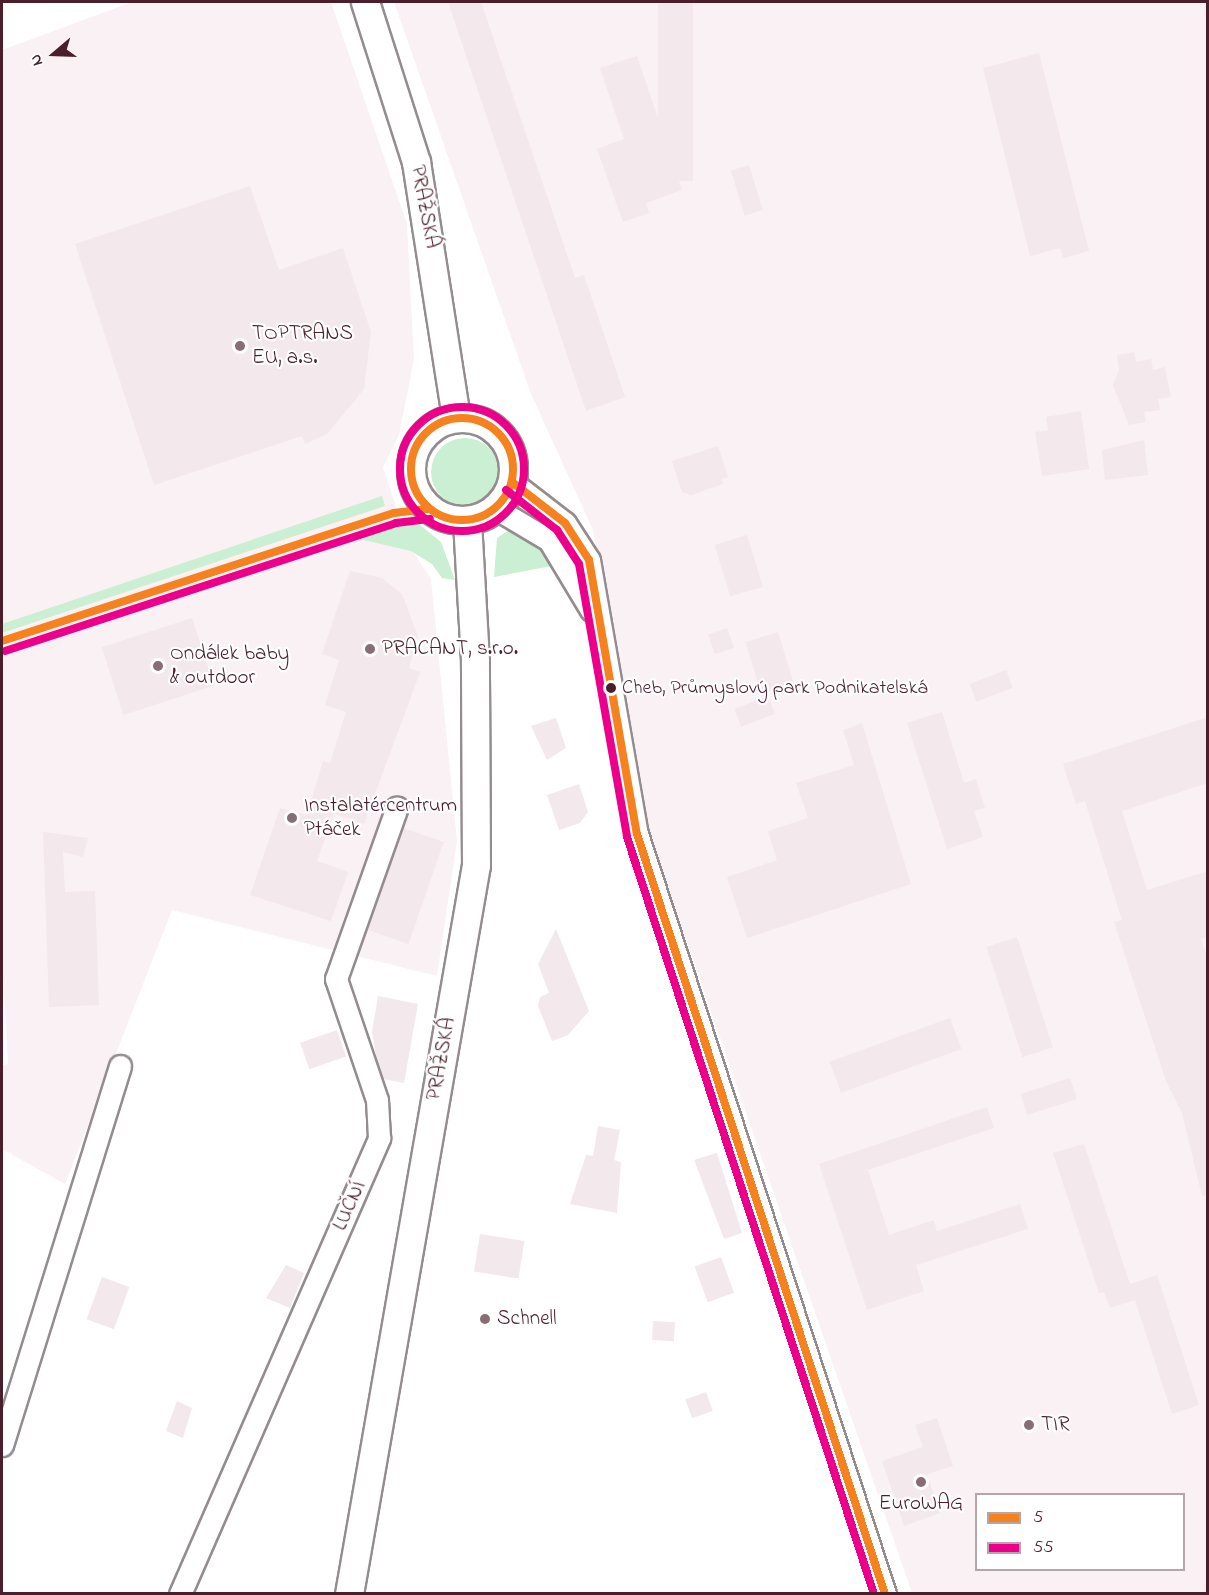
<!DOCTYPE html>
<meta charset="utf-8">
<style>
body{margin:0}
#map{position:relative;width:1209px;height:1595px;overflow:hidden;background:#fff;font-family:"Indie Flower",sans-serif}
div>[style]{position:absolute}
.built>*{inset:0;background:#faf1f4}
.green>*{inset:0;background:#caefd2}
.round{border-radius:50%}
.building>*{inset:0;background:#f3e8ec;transform-origin:0 0}
.roads{filter:drop-shadow(2px 0 #948c8e) drop-shadow(-2px 0 #948c8e) drop-shadow(0 2px #948c8e) drop-shadow(0 -2px #948c8e)}
.minor>*{height:21px;margin:-10.5px;padding:0 10.5px;transform-origin:10.5px;border-radius:10.5px;background:#fff}
.major>*{height:27px;margin:-13.5px;padding:0 13.5px;transform-origin:13.5px;border-radius:13.5px;background:#fff}
.major>.ring{margin:-13.5px;padding:0;box-sizing:content-box;background:none;border:27px solid #fff;border-radius:50%}
.bus-1>*{height:8px;margin:-4px;padding:0 4px;transform-origin:4px;border-radius:4px;background:#f5811f}
.bus-1>.ring{margin:-4px;padding:0;box-sizing:content-box;background:none;border:8px solid #f5811f;border-radius:50%}
.bus-2>*{height:8px;margin:-4px;padding:0 4px;transform-origin:4px;border-radius:4px;background:#ec008b}
.bus-2>.ring{margin:-4px;padding:0;box-sizing:content-box;background:none;border:8px solid #ec008b;border-radius:50%}
.dots>*{width:16px;height:16px;translate:-50% -50%;box-sizing:border-box;border:3px solid #fff;border-radius:50%}
span{translate:-50% -50%;white-space:nowrap;text-align:center;line-height:1.15;-webkit-text-stroke:4.5px #fff;paint-order:stroke}
.bus-label{font-size:20px;color:#4a1f2b}
.left{translate:0 -50%;text-align:left}
.street-label{font-size:21px;color:#4a1f2b}
.poi-label{font-size:21px;color:#4a1f2b}
.frame{position:absolute;inset:0;border:3px solid #4a1f2b;pointer-events:none}
.legend{position:absolute;left:975px;top:1493px;width:210px;height:78px;box-sizing:border-box;background:#fff;border:2px solid #b7a5aa;margin:0;padding:8px 10px;list-style:none;font-size:18px;color:#4a1f2b}
.legend li{display:flex;align-items:center;gap:12px;height:30px}
.legend b{width:30px;border:2px solid #b7a5aa}
.north{position:absolute;left:24px;top:24px;width:60px;height:60px;-webkit-text-stroke:4px #fff;paint-order:stroke;rotate:251deg;font-size:16px;font-weight:700;line-height:24px;text-align:center;color:#4a1f2b}
.north::after{content:'';display:block;margin:auto;width:21px;height:27px;background:#4a1f2b;clip-path:polygon(50% 0,100% 100%,50% 72%,0 100%)}
</style>
<div id="map">
<div class="built">
<i style="clip-path:polygon(132px 2px,331px 2px,407px 224px,414px 359px,399px 435px,383px 467px,408px 544px,431px 579px,457px 841px,437px 976px,172px 910px,65px 1184px,2px 1149px,2px 1066px,8px 1064px,2px 954px,2px 50px)"></i>
<i style="clip-path:polygon(evenodd,394px 2px,1207px 2px,1207px 1593px,912px 1593px,651px 838px,593px 530px,531px 394px,394px 2px,976px 1494px,1184px 1494px,1184px 1570px,976px 1570px,976px 1494px)"></i>
</div>
<div class="green">
<i class="round" style="left:431px;top:438px;width:68px;height:68px"></i>
<i style="clip-path:polygon(382px 496px,385px 506px,2px 633px,2px 624px)"></i>
<i style="clip-path:polygon(414px 520px,441px 542px,455px 580px,442px 578px,432px 564px,411px 551px,346px 536px)"></i>
<i style="clip-path:polygon(509px 530px,542px 545px,557px 565px,494px 577px,497px 538px)"></i>
</div>
<div class="building">
<i style="clip-path:polygon(448px 2px,481px 2px,575px 278px,584px 275px,625px 397px,586px 411px)"></i>
<i style="left:658px;top:2px;width:35px;height:179px"></i>
<i style="clip-path:polygon(1039px 53px,1089px 251px,1063px 258px,1060px 248px,1030px 256px,983px 68px)"></i>
<i style="clip-path:polygon(637px 56px,682px 190px,646px 203px,649px 213px,623px 222px,597px 149px,624px 139px,600px 68px)"></i>
<i style="left:749px;top:165px;width:47px;height:19px;rotate:73deg"></i>
<i style="clip-path:polygon(250px 186px,279px 270px,343px 248px,371px 332px,364px 389px,327px 434px,305px 444px,302px 436px,154px 485px,75px 244px)"></i>
<i style="clip-path:polygon(1134px 352px,1136px 362px,1151px 359px,1153px 370px,1165px 367px,1171px 397px,1158px 399px,1160px 410px,1144px 412px,1146px 422px,1129px 425px,1113px 385px,1119px 370px,1117px 355px)"></i>
<i style="clip-path:polygon(1081px 411px,1089px 469px,1042px 476px,1035px 432px,1048px 430px,1046px 417px)"></i>
<i style="clip-path:polygon(1144px 440px,1148px 475px,1105px 480px,1102px 450px)"></i>
<i style="clip-path:polygon(718px 446px,728px 477px,721px 479px,723px 484px,691px 495px,682px 492px,672px 461px)"></i>
<i style="left:747px;top:535px;width:54px;height:34px;rotate:73deg"></i>
<i style="clip-path:polygon(350px 571px,382px 578px,402px 594px,418px 637px,409px 668px,420px 672px,364px 824px,334px 814px,317px 861px,348px 872px,331px 921px,250px 895px,280px 808px,307px 815px,323px 761px,330px 763px,346px 712px,325px 705px,339px 660px,322px 654px)"></i>
<i style="left:192px;top:618px;width:71px;height:95px;rotate:72deg"></i>
<i style="left:727px;top:628px;width:21px;height:20px;rotate:71deg"></i>
<i style="left:778px;top:632px;width:54px;height:34px;rotate:73deg"></i>
<i style="left:1006px;top:670px;width:19px;height:39px;rotate:69deg"></i>
<i style="left:768px;top:696px;width:19px;height:36px;rotate:69deg"></i>
<i style="clip-path:polygon(942px 712px,964px 783px,976px 779px,985px 808px,974px 811px,983px 837px,947px 849px,907px 723px)"></i>
<i style="clip-path:polygon(1208px 717px,1208px 783px,1122px 811px,1147px 890px,1208px 871px,1208px 937px,1201px 939px,1208px 959px,1208px 1195px,1202px 1196px,1182px 1113px,1166px 1081px,1114px 922px,1122px 920px,1085px 801px,1076px 804px,1063px 764px)"></i>
<i style="clip-path:polygon(556px 718px,566px 748px,547px 760px,531px 726px)"></i>
<i style="clip-path:polygon(862px 723px,911px 884px,747px 938px,727px 877px,777px 860px,768px 831px,808px 818px,796px 783px,854px 765px,843px 730px)"></i>
<i style="clip-path:polygon(579px 784px,588px 812px,580px 823px,559px 830px,547px 795px)"></i>
<i style="left:403px;top:828px;width:43px;height:108px;rotate:19deg"></i>
<i style="clip-path:polygon(43px 832px,88px 838px,83px 857px,63px 852px,65px 892px,95px 891px,99px 1005px,49px 1007px)"></i>
<i style="clip-path:polygon(556px 929px,589px 1011px,568px 1035px,552px 1041px,538px 1006px,540px 997px,549px 993px,538px 964px)"></i>
<i style="left:1017px;top:937px;width:116px;height:32px;rotate:72deg"></i>
<i style="clip-path:polygon(378px 996px,418px 1004px,404px 1083px,383px 1079px,377px 1061px,372px 1032px)"></i>
<i style="left:950px;top:1018px;width:33px;height:128px;rotate:70deg"></i>
<i style="left:337px;top:1030px;width:28px;height:39px;rotate:71deg"></i>
<i style="left:1070px;top:1078px;width:22px;height:52px;rotate:72deg"></i>
<i style="clip-path:polygon(987px 1107px,994px 1128px,868px 1170px,889px 1235px,934px 1220px,937px 1231px,1020px 1204px,1028px 1229px,916px 1265px,924px 1291px,867px 1310px,819px 1164px)"></i>
<i style="clip-path:polygon(598px 1126px,620px 1130px,614px 1160px,621px 1162px,617px 1213px,570px 1204px,586px 1155px,593px 1156px)"></i>
<i style="clip-path:polygon(1084px 1144px,1130px 1284px,1157px 1275px,1199px 1405px,1172px 1414px,1135px 1300px,1110px 1308px,1104px 1292px,1099px 1293px,1053px 1153px)"></i>
<i style="clip-path:polygon(717px 1153px,742px 1233px,724px 1239px,694px 1160px)"></i>
<i style="left:480px;top:1234px;width:45px;height:38px;rotate:9deg"></i>
<i style="left:721px;top:1257px;width:38px;height:28px;rotate:70deg"></i>
<i style="clip-path:polygon(286px 1265px,304px 1273px,290px 1308px,266px 1298px)"></i>
<i style="left:102px;top:1277px;width:29px;height:45px;rotate:20deg"></i>
<i style="left:653px;top:1321px;width:22px;height:19px;rotate:3deg"></i>
<i style="left:706px;top:1392px;width:20px;height:22px;rotate:70deg"></i>
<i style="clip-path:polygon(177px 1401px,192px 1408px,183px 1438px,166px 1431px)"></i>
<i style="clip-path:polygon(937px 1418px,953px 1466px,927px 1474px,940px 1513px,904px 1526px,882px 1461px,923px 1447px,915px 1425px)"></i>
</div>
<div class="roads">
<div class="minor">
<i style="left:512px;top:482px;width:67px;rotate:37.7deg"></i>
<i style="left:565px;top:523px;width:44px;rotate:57deg"></i>
<i style="left:589px;top:560px;width:278px;rotate:80.1deg"></i>
<i style="left:637px;top:834px;width:799px;rotate:71.93deg"></i>
<i style="left:495px;top:508px;width:63px;rotate:30.7deg"></i>
<i style="left:549px;top:540px;width:82px;rotate:59deg"></i>
<i style="left:2px;top:1445px;width:397px;rotate:-72.7deg"></i>
<i style="left:180px;top:1594px;width:498px;rotate:-66.4deg"></i>
<i style="left:379px;top:1138px;width:38px;rotate:-93deg"></i>
<i style="left:377px;top:1100px;width:128px;rotate:-108.7deg"></i>
<i style="left:336px;top:979px;width:182px;rotate:-70.5deg"></i>
</div>
<div class="major">
<i style="left:365px;top:2px;width:168px;rotate:72.3deg"></i>
<i style="left:416px;top:162px;width:258px;rotate:81.1deg"></i>
<i class="ring" style="left:411px;top:418px;width:75px;height:75px"></i>
<i style="left:349px;top:1594px;width:740px;rotate:-80.12deg"></i>
<i style="left:476px;top:865px;width:205px;rotate:-90.3deg"></i>
<i style="left:475px;top:660px;width:140px;rotate:-93.3deg"></i>
</div>
</div>
<div class="bus-1">
<i class="ring" style="left:411px;top:418px;width:94px;height:94px"></i>
<i style="left:512px;top:482px;width:67px;rotate:37.7deg"></i>
<i style="left:565px;top:523px;width:44px;rotate:57deg"></i>
<i style="left:589px;top:560px;width:278px;rotate:80.1deg"></i>
<i style="left:637px;top:834px;width:799px;rotate:71.93deg"></i>
<i style="left:2px;top:641px;width:412px;rotate:-18.1deg"></i>
<i style="left:394px;top:513px;width:35px;rotate:-7deg"></i>
</div>
<div class="bus-2">
<i class="ring" style="left:400px;top:407px;width:116px;height:116px"></i>
<i style="left:506px;top:490px;width:65px;rotate:38.1deg"></i>
<i style="left:557px;top:530px;width:40px;rotate:57.1deg"></i>
<i style="left:579px;top:564px;width:277px;rotate:80deg"></i>
<i style="left:627px;top:837px;width:796px;rotate:71.93deg"></i>
<i style="left:5px;top:651px;width:411px;rotate:-18.1deg"></i>
<i style="left:396px;top:523px;width:34px;rotate:-7deg"></i>
</div>
<div class="dots">
<i style="left:240px;top:346px;background:#896d75"></i>
<i style="left:370px;top:649px;background:#896d75"></i>
<i style="left:158px;top:666px;background:#896d75"></i>
<i style="left:611px;top:688px;background:#4a1f2b"></i>
<i style="left:292px;top:818px;background:#896d75"></i>
<i style="left:485px;top:1319px;background:#896d75"></i>
<i style="left:1029px;top:1425px;background:#896d75"></i>
<i style="left:921px;top:1482px;background:#896d75"></i>
</div>
<div class="bus-label">
<span class="left" style="left:622px;top:688px">Cheb, Průmyslový park Podnikatelská</span>
</div>
<div class="street-label">
<span style="left:424px;top:207px;rotate:79deg">PRAŽSKÁ</span>
<span style="left:442px;top:1059px;rotate:-80deg">PRAŽSKÁ</span>
<span style="left:350px;top:1206px;rotate:-66deg">LUČNÍ</span>
</div>
<div class="poi-label">
<span class="left" style="left:252px;top:346px">TOPTRANS<br>EU, a.s.</span>
<span class="left" style="left:382px;top:649px">PRACANT, s.r.o.</span>
<span class="left" style="left:170px;top:666px">Ondálek baby<br>&amp; outdoor</span>
<span class="left" style="left:304px;top:818px">Instalatércentrum<br>Ptáček</span>
<span class="left" style="left:497px;top:1319px">Schnell</span>
<span class="left" style="left:1041px;top:1425px">TIR</span>
<span style="left:921px;top:1504px">EuroWAG</span>
</div>
<div class="frame"></div>
<ul class="legend">
<li><b style="height:8px;background:#f5811f"></b>5</li>
<li><b style="height:8px;background:#ec008b"></b>55</li>
</ul>
<div class="north">N</div>
</div>
